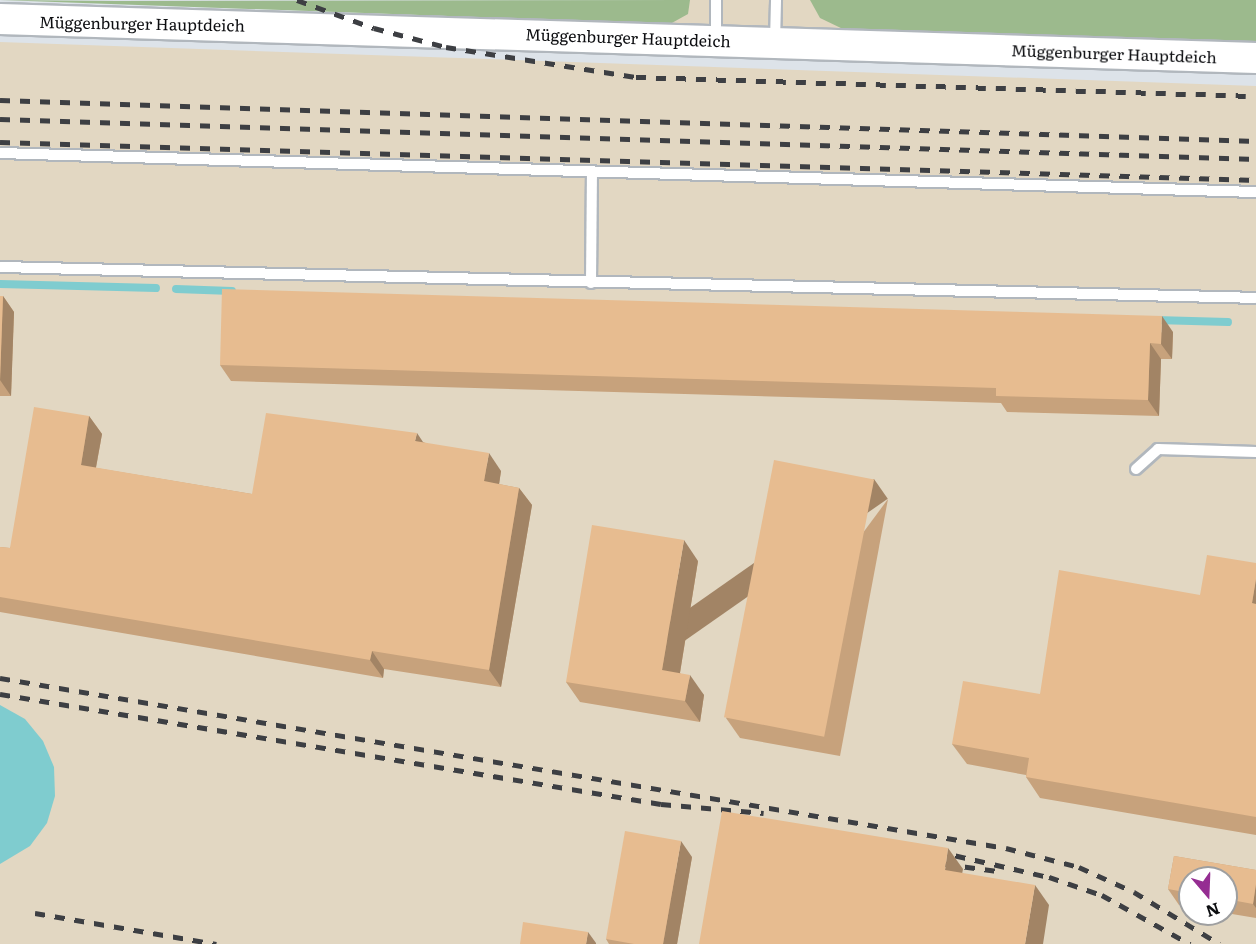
<!DOCTYPE html>
<meta charset="utf-8">
<style>
body{margin:0}
#map{position:relative;width:1256px;height:944px;overflow:hidden;background:#dde3e9;font-family:Literata,serif}
div>[style]{position:absolute}
.industrial>*{inset:0;background:#e2d7c2}
.green>*{inset:0;background:#9cba8d}
.water>*{inset:0;background:#7fcccf}
.stream>*{height:8px;margin:-4px;padding:0 4px;transform-origin:4px;border-radius:4px;background:#7fcccf}
.roads{filter:drop-shadow(2px 0 #b1b7bd) drop-shadow(-2px 0 #b1b7bd) drop-shadow(0 2px #b1b7bd) drop-shadow(0 -2px #b1b7bd)}
.lane>*{height:10px;margin:-5px;padding:0 5px;transform-origin:5px;border-radius:5px;background:#fff}
.secondary>*{height:30px;margin:-15px;padding:0 15px;transform-origin:15px;border-radius:15px;background:#fff}
.rail>*{height:4.5px;margin-top:-2.25px;transform-origin:0;background:repeating-linear-gradient(90deg,#3d3f43 0 10px,transparent 0 20px)}
.wall>*{inset:0;background:#c7a27c}
.shaded-wall>*{inset:0;background:#a28465;transform-origin:0 0}
.building>*{inset:0;background:#e7bc90;transform-origin:0 0}
span{translate:-50% -50%;white-space:nowrap;text-align:center;line-height:1.15;-webkit-text-stroke:5px #fff;paint-order:stroke}
.street-label{font-size:16px;color:#0d0e11}
.north{position:absolute;left:1178px;top:866px;width:60px;height:60px;box-sizing:border-box;background:#fff;border:2px solid #9e9fa0;border-radius:50%;rotate:161deg;font-size:16px;font-weight:700;line-height:24px;text-align:center;color:#0d0e11}
.north::after{content:'';display:block;margin:auto;width:21px;height:27px;background:#952d92;clip-path:polygon(50% 0,100% 100%,50% 72%,0 100%)}
</style>
<div id="map">
<div class="industrial">
<i style="clip-path:polygon(670px 0,858px 0,858px 30px,670px 24px)"></i>
<i style="clip-path:polygon(evenodd,0 42px,1256px 86px,1256px 944px,0 944px,0 42px,1190px 878px,1226px 878px,1226px 914px,1190px 914px,1190px 878px)"></i>
</div>
<div class="green">
<i style="clip-path:polygon(0 0,116px 1px,690px 0,688px 14px,670px 24px)"></i>
<i style="clip-path:polygon(810px 0,1256px 0,1256px 42px,845px 30px,820px 18px)"></i>
</div>
<div class="water">
<i style="clip-path:polygon(0 705px,25px 719px,43px 741px,54px 767px,55px 796px,47px 823px,30px 846px,0 864px)"></i>
</div>
<div class="stream">
<i style="left:0;top:284px;width:156px;rotate:1.5deg"></i>
<i style="left:176px;top:289px;width:56px;rotate:2deg"></i>
<i style="left:1155px;top:320px;width:73px;rotate:1.6deg"></i>
</div>
<div class="roads">
<div class="lane">
<i style="left:716px;top:39px;width:39px;rotate:-90deg"></i>
<i style="left:775px;top:42px;width:42px;rotate:-88.6deg"></i>
<i style="left:0;top:153px;width:1257px;rotate:1.78deg"></i>
<i style="left:0;top:267px;width:1256px;rotate:1.41deg"></i>
<i style="left:591px;top:283px;width:111px;rotate:-89.5deg"></i>
<i style="left:1136px;top:469px;width:30px;rotate:-42deg"></i>
<i style="left:1158px;top:449px;width:98px;rotate:1.8deg"></i>
</div>
<div class="secondary">
<i style="left:0;top:19px;width:1257px;rotate:1.78deg"></i>
</div>
</div>
<div class="rail">
<i style="left:297px;top:0;width:82px;rotate:20deg"></i>
<i style="left:374px;top:28px;width:74px;rotate:14.8deg"></i>
<i style="left:446px;top:47px;width:192px;rotate:9deg"></i>
<i style="left:636px;top:77px;width:620px;rotate:1.76deg"></i>
<i style="left:0;top:100px;width:1257px;rotate:1.87deg"></i>
<i style="left:0;top:119px;width:1257px;rotate:1.82deg"></i>
<i style="left:0;top:142px;width:1257px;rotate:1.73deg"></i>
<i style="left:0;top:678px;width:1020px;rotate:9.59deg"></i>
<i style="left:1006px;top:848px;width:75px;rotate:14.6deg"></i>
<i style="left:1079px;top:867px;width:60px;rotate:24.4deg"></i>
<i style="left:1134px;top:892px;width:100px;rotate:31.2deg"></i>
<i style="left:0;top:694px;width:670px;rotate:9.45deg"></i>
<i style="left:661px;top:804px;width:103px;rotate:5deg"></i>
<i style="left:936px;top:851px;width:116px;rotate:13deg"></i>
<i style="left:1049px;top:877px;width:56px;rotate:18.8deg"></i>
<i style="left:1102px;top:895px;width:101px;rotate:29.1deg"></i>
<i style="left:945px;top:864px;width:53px;rotate:7.5deg"></i>
<i style="left:35px;top:913px;width:184px;rotate:9.7deg"></i>
</div>
<div class="wall">
<i style="clip-path:polygon(0 296px,3px 296px,14px 312px,11px 396px,0 396px)"></i>
<i style="clip-path:polygon(1173px 332px,1172px 359px,1161px 359px,1159px 416px,1007px 412px,1001px 403px,231px 381px,220px 365px)"></i>
<i style="clip-path:polygon(89px 416px,102px 434px,96px 468px,252px 494px,423px 442px,501px 471px,499px 484px,519px 488px,532px 505px,501px 687px,384px 669px,383px 678px,0 612px,0 547px,10px 548px)"></i>
<i style="clip-path:polygon(888px 499px,840px 756px,740px 738px,726px 718px)"></i>
<i style="clip-path:polygon(698px 561px,680px 673px,704px 695px,700px 722px,580px 702px,566px 682px)"></i>
<i style="clip-path:polygon(1256px 563px,1256px 835px,1040px 798px,1026px 777px,1026px 775px,967px 764px,952px 744px,1040px 694px,1200px 595px)"></i>
<i style="clip-path:polygon(1174px 856px,1256px 870px,1256px 918px,1226px 913px,1226px 878px,1190px 878px,1190px 907px,1179px 905px,1168px 889px)"></i>
<i style="clip-path:polygon(692px 857px,677px 944px,609px 944px,606px 939px)"></i>
</div>
<div class="shaded-wall">
<i style="clip-path:polygon(3px 296px,14px 312px,11px 396px,0 380px)"></i>
<i style="clip-path:polygon(1162px 316px,1173px 332px,1172px 359px,1161px 344px)"></i>
<i style="clip-path:polygon(1150px 343px,1161px 359px,1159px 416px,1148px 400px)"></i>
<i style="clip-path:polygon(89px 416px,102px 434px,93px 483px,81px 465px)"></i>
<i style="clip-path:polygon(417px 433px,429px 451px,415px 441px)"></i>
<i style="clip-path:polygon(489px 453px,501px 471px,497px 498px,484px 481px)"></i>
<i style="left:874px;top:479px;width:24px;height:261px;rotate:55deg"></i>
<i style="clip-path:polygon(519px 488px,532px 505px,501px 687px,489px 670px)"></i>
<i style="clip-path:polygon(684px 540px,698px 561px,677px 691px,662px 670px)"></i>
<i style="clip-path:polygon(1256px 579px,1256px 609px,1252px 603px)"></i>
<i style="clip-path:polygon(372px 651px,384px 669px,383px 678px,370px 660px)"></i>
<i style="clip-path:polygon(690px 675px,704px 695px,700px 722px,685px 701px)"></i>
<i style="clip-path:polygon(681px 841px,692px 857px,677px 944px,663px 944px)"></i>
<i style="clip-path:polygon(948px 848px,963px 869px,959px 890px,945px 870px)"></i>
<i style="clip-path:polygon(1256px 884px,1256px 908px,1253px 904px)"></i>
<i style="clip-path:polygon(1035px 885px,1049px 905px,1043px 944px,1025px 944px)"></i>
<i style="clip-path:polygon(588px 932px,596px 943px,596px 944px,586px 944px)"></i>
</div>
<div class="building">
<i style="clip-path:polygon(222px 289px,1162px 316px,1161px 344px,1150px 343px,1148px 400px,996px 396px,996px 388px,220px 365px)"></i>
<i style="clip-path:polygon(0 296px,3px 296px,0 380px)"></i>
<i style="clip-path:polygon(34px 407px,89px 416px,81px 465px,252px 494px,266px 413px,417px 433px,415px 441px,489px 453px,484px 481px,519px 488px,489px 670px,372px 651px,370px 660px,0 597px,0 547px,10px 548px)"></i>
<i style="left:774px;top:460px;width:102px;height:262px;rotate:11deg"></i>
<i style="clip-path:polygon(592px 525px,684px 540px,662px 670px,690px 675px,685px 701px,566px 682px)"></i>
<i style="clip-path:polygon(1207px 555px,1256px 563px,1256px 579px,1252px 603px,1256px 604px,1256px 817px,1026px 777px,1029px 758px,952px 744px,963px 681px,1040px 694px,1059px 570px,1200px 595px)"></i>
<i style="clip-path:polygon(722px 811px,948px 848px,945px 870px,1035px 885px,1025px 944px,699px 944px)"></i>
<i style="clip-path:polygon(625px 831px,681px 841px,663px 944px,634px 944px,606px 939px)"></i>
<i style="clip-path:polygon(1174px 856px,1256px 870px,1256px 884px,1253px 904px,1226px 899px,1226px 878px,1190px 878px,1190px 893px,1168px 889px)"></i>
<i style="clip-path:polygon(523px 922px,588px 932px,586px 944px,520px 944px)"></i>
</div>
<div class="street-label">
<span style="left:142px;top:23px;rotate:1deg">Müggenburger Hauptdeich</span>
<span style="left:628px;top:37px;rotate:2deg">Müggenburger Hauptdeich</span>
<span style="left:1114px;top:53px;rotate:2deg">Müggenburger Hauptdeich</span>
</div>
<div class="north">N</div>
</div>
